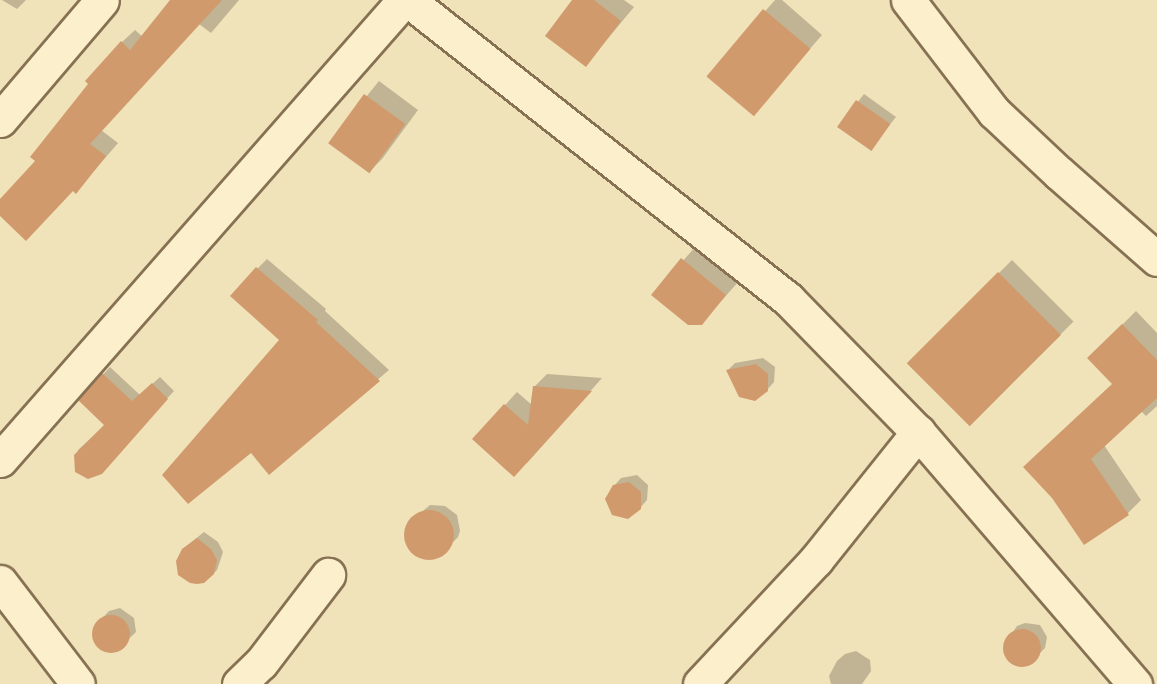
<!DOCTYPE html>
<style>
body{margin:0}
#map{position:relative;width:1157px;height:684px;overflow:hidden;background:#f0e2b9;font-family:Spectral,serif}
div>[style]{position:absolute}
.shadow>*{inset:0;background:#0003;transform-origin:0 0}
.building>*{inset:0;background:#d19a6c;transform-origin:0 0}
.round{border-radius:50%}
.roads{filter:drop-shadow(2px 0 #877153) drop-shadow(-2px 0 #877153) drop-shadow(0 2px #877153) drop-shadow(0 -2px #877153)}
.minor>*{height:33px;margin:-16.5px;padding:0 16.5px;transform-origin:16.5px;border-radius:16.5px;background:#fbefcc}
span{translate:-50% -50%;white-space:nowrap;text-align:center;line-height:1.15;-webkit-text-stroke:4.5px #f7ecc9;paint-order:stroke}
</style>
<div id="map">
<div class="shadow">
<i style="clip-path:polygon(2px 0,26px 0,17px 9px)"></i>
<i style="clip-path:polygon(172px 0,239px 0,211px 33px,199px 24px,101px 130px,118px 143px,76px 192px,74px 189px,0 214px,0 201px,38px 161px,122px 42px,135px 30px,143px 37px)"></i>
<i style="clip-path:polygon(574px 0,624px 0,634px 7px,586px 65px)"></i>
<i style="clip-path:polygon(775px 0,782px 0,822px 35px,753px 114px,708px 76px)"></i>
<i style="clip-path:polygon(379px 81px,418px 110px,382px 159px,369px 172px,329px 143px)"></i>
<i style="clip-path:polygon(864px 94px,896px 117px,876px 142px,839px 126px)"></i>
<i style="clip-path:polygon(696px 246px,739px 281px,701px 324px,653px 295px)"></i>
<i style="clip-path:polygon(267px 259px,326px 309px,325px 311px,389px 370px,269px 472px,282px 340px,257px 269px)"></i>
<i style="left:1012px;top:260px;width:87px;height:146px;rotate:45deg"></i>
<i style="clip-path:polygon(1136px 311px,1157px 333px,1157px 406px,1146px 416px,1141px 411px,1104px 445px,1141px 500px,1128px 513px,1085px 543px,1053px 497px,1114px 384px,1089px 358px)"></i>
<i style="clip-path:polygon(763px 358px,775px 367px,774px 382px,767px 390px,728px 370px,735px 363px)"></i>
<i style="clip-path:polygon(110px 367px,140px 395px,160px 377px,174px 391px,104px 468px,75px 460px,78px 450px,106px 424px,80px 400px)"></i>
<i style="clip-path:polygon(547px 374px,602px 378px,527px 463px,474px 439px,517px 392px,532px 405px,535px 386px)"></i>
<i style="clip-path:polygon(637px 475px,648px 485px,647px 500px,640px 508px,614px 486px,621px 478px)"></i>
<i style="clip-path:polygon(430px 505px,445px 506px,457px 515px,460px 531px,458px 537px,440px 556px,424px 558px,412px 551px,406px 536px,410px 522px)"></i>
<i style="clip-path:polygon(204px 532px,218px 542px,223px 552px,217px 570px,209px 578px,183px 549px)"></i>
<i style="clip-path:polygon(120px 608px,134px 618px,136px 632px,117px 650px,106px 651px,96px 644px,94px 627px,109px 611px)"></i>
<i style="clip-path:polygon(1025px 623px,1040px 625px,1047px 637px,1045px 648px,1029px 664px,1018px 665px,1005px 654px,1006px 642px,1017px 626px)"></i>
<i style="clip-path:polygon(856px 651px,870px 660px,871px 671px,862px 684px,831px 684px,829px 676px,837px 661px,845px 654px)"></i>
</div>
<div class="building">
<i style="clip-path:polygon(170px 0,222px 0,90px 144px,106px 156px,76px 194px,73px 191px,26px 241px,0 216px,0 199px,35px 161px,30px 157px,88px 84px,85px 81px,121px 41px,130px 50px)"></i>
<i style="clip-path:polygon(572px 0,594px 0,621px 21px,586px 67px,545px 36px)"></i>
<i style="left:763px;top:9px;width:62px;height:88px;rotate:40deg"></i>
<i style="left:364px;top:94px;width:51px;height:61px;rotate:36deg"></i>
<i style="left:856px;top:100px;width:42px;height:33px;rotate:35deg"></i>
<i style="clip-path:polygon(681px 258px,726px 295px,702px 325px,688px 325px,651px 295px)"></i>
<i style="clip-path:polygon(256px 267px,318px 320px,316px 322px,380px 381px,269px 475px,251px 453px,188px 504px,162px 475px,279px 340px,230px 296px)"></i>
<i style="left:998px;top:272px;width:89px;height:129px;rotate:45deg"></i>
<i style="clip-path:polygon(1122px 324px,1157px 360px,1157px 398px,1091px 459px,1129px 515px,1084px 545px,1052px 498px,1023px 467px,1112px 384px,1087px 358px)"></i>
<i style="clip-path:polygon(756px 364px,768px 374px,768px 391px,755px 401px,739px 397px,726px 370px)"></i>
<i style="clip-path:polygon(102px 373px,132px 401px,152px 383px,168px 399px,102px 474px,88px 479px,75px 472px,74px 455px,104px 425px,78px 400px)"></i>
<i style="clip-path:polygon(533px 386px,592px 391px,514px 477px,472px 439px,504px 404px,528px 425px)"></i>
<i style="clip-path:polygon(629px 482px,641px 492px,641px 509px,628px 519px,612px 515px,605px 499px,613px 485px)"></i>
<i class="round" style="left:404px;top:510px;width:50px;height:50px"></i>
<i style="clip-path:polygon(197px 538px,211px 549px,217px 560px,214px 574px,204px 583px,197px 584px,190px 583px,178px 575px,176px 561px,182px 549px)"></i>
<i class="round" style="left:92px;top:615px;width:38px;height:38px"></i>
<i class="round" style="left:1003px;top:629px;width:38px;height:38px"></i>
</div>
<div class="roads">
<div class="minor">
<i style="left:408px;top:0;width:484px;rotate:38.2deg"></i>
<i style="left:788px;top:299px;width:186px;rotate:45.7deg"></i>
<i style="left:918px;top:432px;width:333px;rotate:49.3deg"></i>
<i style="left:908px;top:0;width:141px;rotate:52.5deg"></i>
<i style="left:994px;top:112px;width:89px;rotate:43.2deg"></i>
<i style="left:1059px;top:173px;width:130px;rotate:41.3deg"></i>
<i style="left:0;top:120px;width:157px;rotate:-49.6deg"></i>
<i style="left:0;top:460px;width:612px;rotate:-48.71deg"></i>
<i style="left:0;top:582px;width:128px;rotate:52.6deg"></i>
<i style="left:239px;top:684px;width:30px;rotate:-44deg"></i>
<i style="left:261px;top:663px;width:111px;rotate:-52.7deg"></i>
<i style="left:700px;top:684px;width:170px;rotate:-46.9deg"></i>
<i style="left:816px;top:560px;width:164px;rotate:-51.4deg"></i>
</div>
</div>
</div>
